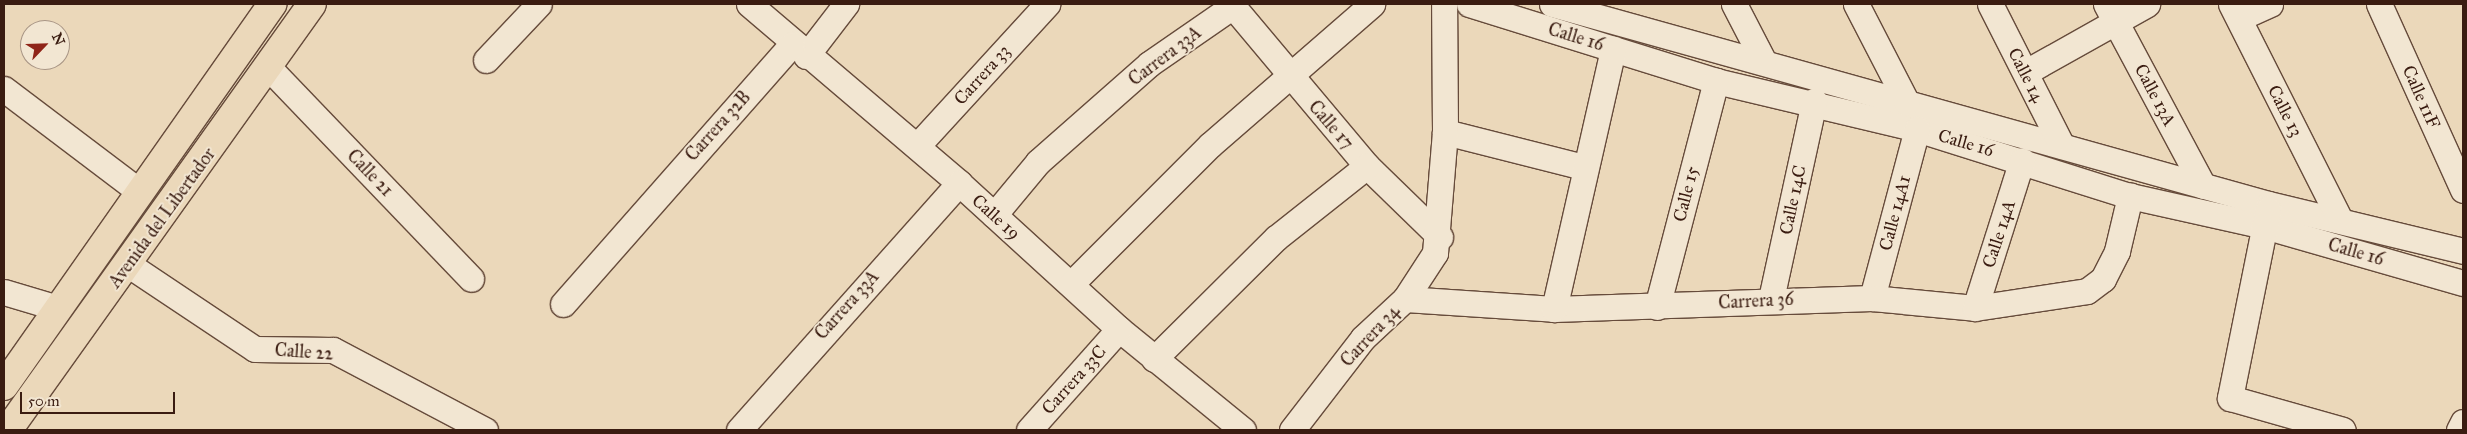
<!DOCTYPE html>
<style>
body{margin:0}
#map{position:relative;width:2467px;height:434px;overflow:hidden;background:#ebd8ba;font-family:"IM FELL Great Primer",serif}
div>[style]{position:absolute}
.roads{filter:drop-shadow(1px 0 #664b3b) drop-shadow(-1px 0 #664b3b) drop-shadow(0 1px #664b3b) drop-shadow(0 -1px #664b3b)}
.minor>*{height:25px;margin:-12.5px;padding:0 12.5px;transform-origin:12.5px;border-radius:12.5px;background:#f2e6d2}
.major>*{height:28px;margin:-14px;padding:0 14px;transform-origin:14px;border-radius:14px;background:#ebd8ba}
span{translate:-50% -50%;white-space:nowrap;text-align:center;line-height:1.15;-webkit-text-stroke:4px #f2e6d2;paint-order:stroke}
.street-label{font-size:18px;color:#3a1c11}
.frame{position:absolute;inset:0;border:5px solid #3a1c11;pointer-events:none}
.north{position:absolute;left:20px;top:20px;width:50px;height:50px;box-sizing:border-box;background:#f2e6d2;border:1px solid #a89585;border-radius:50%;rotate:66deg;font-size:14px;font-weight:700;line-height:20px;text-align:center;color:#3a1c11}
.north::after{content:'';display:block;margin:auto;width:18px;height:22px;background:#8f2418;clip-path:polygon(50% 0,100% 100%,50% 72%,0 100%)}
.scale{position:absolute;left:20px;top:392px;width:155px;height:22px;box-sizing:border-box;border:2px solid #3a1c11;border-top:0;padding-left:6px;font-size:15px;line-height:18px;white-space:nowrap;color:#3a1c11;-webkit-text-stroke:4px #f2e6d2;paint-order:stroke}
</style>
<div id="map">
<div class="roads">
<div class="minor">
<i style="left:749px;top:4px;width:276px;rotate:40.4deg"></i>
<i style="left:959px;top:183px;width:217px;rotate:42.4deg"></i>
<i style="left:1119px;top:329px;width:160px;rotate:39.2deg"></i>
<i style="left:1231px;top:4px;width:212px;rotate:50deg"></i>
<i style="left:1367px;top:166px;width:102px;rotate:44.2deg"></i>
<i style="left:1469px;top:4px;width:259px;rotate:17.3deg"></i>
<i style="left:1716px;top:81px;width:207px;rotate:13.4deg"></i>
<i style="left:1917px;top:129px;width:223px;rotate:17.5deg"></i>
<i style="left:2130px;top:196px;width:137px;rotate:12.6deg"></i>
<i style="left:2264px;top:226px;width:207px;rotate:16deg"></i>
<i style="left:1552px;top:4px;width:744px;rotate:15.59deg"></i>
<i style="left:2269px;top:204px;width:200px;rotate:13.6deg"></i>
<i style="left:1734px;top:4px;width:63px;rotate:62.6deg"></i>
<i style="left:1856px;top:4px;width:111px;rotate:62.7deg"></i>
<i style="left:1990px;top:4px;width:159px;rotate:63.1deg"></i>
<i style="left:2106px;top:4px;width:206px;rotate:61.9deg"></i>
<i style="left:2231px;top:4px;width:240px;rotate:63.2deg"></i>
<i style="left:2379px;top:4px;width:204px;rotate:65.7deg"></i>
<i style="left:2239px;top:18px;width:34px;rotate:-24deg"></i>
<i style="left:806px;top:56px;width:66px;rotate:-52.4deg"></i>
<i style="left:486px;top:60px;width:77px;rotate:-46.6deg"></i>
<i style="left:269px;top:68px;width:292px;rotate:46.2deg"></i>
<i style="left:2026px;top:72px;width:139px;rotate:-29.3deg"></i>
<i style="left:4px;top:89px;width:171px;rotate:37.1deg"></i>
<i style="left:1445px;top:132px;width:142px;rotate:14.2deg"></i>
<i style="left:917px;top:146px;width:193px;rotate:-47.5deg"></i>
<i style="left:2268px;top:209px;width:193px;rotate:101.4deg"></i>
<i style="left:2230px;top:398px;width:117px;rotate:15.8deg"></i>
<i style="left:994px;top:215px;width:69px;rotate:-50.3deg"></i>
<i style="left:1038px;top:162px;width:148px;rotate:-41.4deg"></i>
<i style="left:1149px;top:64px;width:102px;rotate:-34.6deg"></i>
<i style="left:129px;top:265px;width:151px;rotate:33.7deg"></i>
<i style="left:255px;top:349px;width:78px;rotate:0.7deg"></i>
<i style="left:333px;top:350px;width:172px;rotate:27.8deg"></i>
<i style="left:1071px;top:284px;width:197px;rotate:-45deg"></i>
<i style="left:1210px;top:145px;width:215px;rotate:-41deg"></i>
<i style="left:4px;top:292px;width:56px;rotate:16.5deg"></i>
<i style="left:1872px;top:298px;width:175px;rotate:-75.1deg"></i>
<i style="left:1405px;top:299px;width:149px;rotate:3.8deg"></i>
<i style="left:1554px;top:309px;width:318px;rotate:-2deg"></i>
<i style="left:1872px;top:298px;width:103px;rotate:5.5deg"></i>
<i style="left:1975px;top:308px;width:113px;rotate:-8.6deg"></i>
<i style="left:2087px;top:291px;width:20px;rotate:-37deg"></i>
<i style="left:2103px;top:279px;width:31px;rotate:-63deg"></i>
<i style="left:2117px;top:251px;width:57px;rotate:-76.7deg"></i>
<i style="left:1771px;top:299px;width:203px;rotate:-77.7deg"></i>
<i style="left:563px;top:304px;width:346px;rotate:-48.6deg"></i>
<i style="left:1657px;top:307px;width:234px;rotate:-75.4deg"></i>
<i style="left:1975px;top:308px;width:155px;rotate:-72.4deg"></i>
<i style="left:1554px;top:309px;width:267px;rotate:-77.2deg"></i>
<i style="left:1154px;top:359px;width:172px;rotate:-44.8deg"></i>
<i style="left:1276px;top:238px;width:116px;rotate:-38.4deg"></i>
<i style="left:739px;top:430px;width:331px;rotate:-48.3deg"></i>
<i style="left:1029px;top:430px;width:135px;rotate:-48.3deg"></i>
<i style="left:1292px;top:430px;width:116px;rotate:-52.3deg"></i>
<i style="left:1363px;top:338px;width:57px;rotate:-42.9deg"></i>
<i style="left:1405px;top:299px;width:55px;rotate:-56.9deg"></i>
<i style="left:1435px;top:253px;width:121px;rotate:-85.3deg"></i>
<i style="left:1445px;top:132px;width:128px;rotate:-90.4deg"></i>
<i style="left:2459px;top:430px;width:9px;rotate:-63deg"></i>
</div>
<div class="major">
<i style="left:4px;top:386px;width:467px;rotate:-54.9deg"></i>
<i style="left:8px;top:430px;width:523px;rotate:-54.49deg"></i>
</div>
</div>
<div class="street-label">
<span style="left:1576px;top:37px;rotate:17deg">Calle 16</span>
<span style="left:1165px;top:56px;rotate:-37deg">Carrera 33A</span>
<span style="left:982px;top:75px;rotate:-48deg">Carrera 33</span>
<span style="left:2026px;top:75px;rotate:63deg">Calle 14</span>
<span style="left:2155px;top:95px;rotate:62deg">Calle 13A</span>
<span style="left:2421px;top:97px;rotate:66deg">Calle 11F</span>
<span style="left:2285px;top:111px;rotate:63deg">Calle 13</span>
<span style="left:1331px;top:125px;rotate:49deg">Calle 17</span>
<span style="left:718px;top:126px;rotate:-48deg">Carrera 32B</span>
<span style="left:1966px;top:143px;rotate:16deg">Calle 16</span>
<span style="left:370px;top:173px;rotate:46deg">Calle 21</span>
<span style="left:1686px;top:194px;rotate:-76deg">Calle 15</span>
<span style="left:1793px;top:200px;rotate:-78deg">Calle 14C</span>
<span style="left:1895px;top:213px;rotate:-75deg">Calle 14A1</span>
<span style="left:996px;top:217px;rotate:42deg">Calle 19</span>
<span style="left:162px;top:218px;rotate:-54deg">Avenida del Libertador</span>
<span style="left:1999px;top:234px;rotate:-72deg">Calle 14A</span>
<span style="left:2356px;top:252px;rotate:16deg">Calle 16</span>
<span style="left:1756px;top:301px;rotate:-3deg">Carrera 36</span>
<span style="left:847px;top:305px;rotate:-48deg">Carrera 33A</span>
<span style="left:1370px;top:336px;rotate:-47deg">Carrera 34</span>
<span style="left:304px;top:352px;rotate:4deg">Calle 22</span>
<span style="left:1074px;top:380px;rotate:-48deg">Carrera 33C</span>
</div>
<div class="frame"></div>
<div class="north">N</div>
<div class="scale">50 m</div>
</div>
